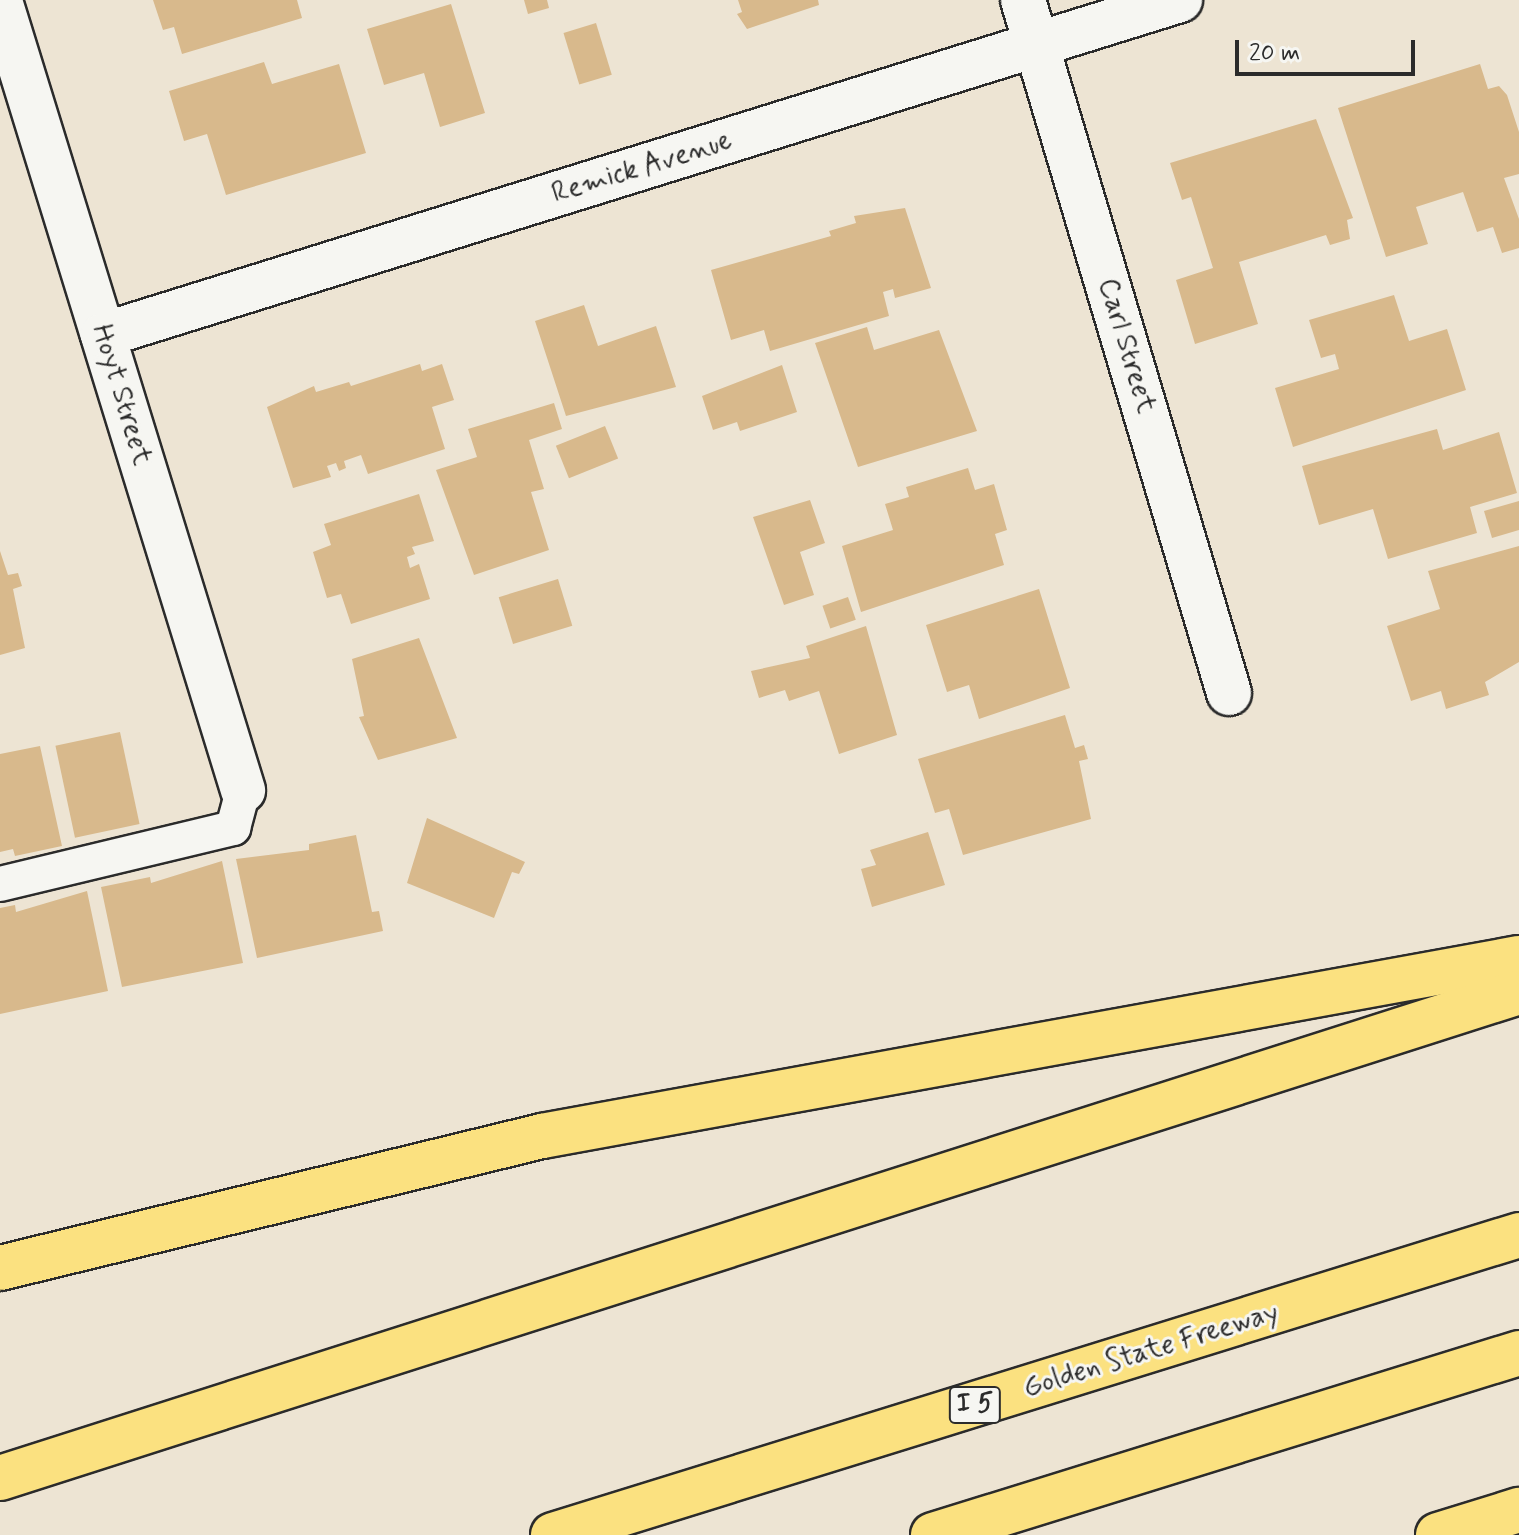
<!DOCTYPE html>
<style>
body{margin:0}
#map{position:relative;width:1519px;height:1535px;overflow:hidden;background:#ede4d3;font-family:Mynerve,sans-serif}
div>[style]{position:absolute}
.building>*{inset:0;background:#d8b98c;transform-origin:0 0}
.roads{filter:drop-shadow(2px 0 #2b2b2b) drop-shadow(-2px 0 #2b2b2b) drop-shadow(0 2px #2b2b2b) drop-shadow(0 -2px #2b2b2b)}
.service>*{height:34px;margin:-17px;padding:0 17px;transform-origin:17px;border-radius:17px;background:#f6f6f2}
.minor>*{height:44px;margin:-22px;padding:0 22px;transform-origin:22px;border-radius:22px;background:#f6f6f2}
.motorway>*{height:44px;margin:-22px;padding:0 22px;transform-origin:22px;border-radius:22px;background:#fbe180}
span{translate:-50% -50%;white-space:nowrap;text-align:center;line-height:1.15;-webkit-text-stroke:6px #f6f6f2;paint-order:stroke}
.shield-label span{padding:2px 6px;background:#f6f6f2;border:2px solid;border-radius:6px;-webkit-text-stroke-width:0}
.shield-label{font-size:26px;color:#2b2b2b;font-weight:700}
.street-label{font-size:28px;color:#2b2b2b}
.scale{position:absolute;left:1235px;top:40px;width:180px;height:36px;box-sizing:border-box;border:4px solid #2b2b2b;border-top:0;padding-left:10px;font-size:24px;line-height:28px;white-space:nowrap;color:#2b2b2b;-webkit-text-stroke:6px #f6f6f2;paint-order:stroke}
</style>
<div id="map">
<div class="building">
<i style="clip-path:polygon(153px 0,297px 0,302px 18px,182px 54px,174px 27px,163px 30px)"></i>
<i style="clip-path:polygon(524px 0,547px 0,549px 8px,528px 14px)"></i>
<i style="clip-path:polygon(738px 0,818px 0,819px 5px,747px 29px,737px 14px,742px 12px)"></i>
<i style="clip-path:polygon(451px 4px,485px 113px,440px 127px,424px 73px,384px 85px,367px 29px)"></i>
<i style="left:596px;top:23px;width:54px;height:34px;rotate:73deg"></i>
<i style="clip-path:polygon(264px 62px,272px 84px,339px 64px,366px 153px,226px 195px,207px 134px,184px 141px,169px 91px)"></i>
<i style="clip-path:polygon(1480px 64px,1488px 89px,1499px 86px,1507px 95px,1519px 132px,1519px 174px,1504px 178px,1519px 219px,1519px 248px,1502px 253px,1493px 227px,1477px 232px,1463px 192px,1416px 207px,1428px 244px,1386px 257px,1338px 108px)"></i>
<i style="clip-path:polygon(1316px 119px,1353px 218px,1347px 220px,1350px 239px,1330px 245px,1326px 235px,1239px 262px,1258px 324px,1195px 344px,1176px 280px,1213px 268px,1191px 197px,1182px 200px,1170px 163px)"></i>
<i style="clip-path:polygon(905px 208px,931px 288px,895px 298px,893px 289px,883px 292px,889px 316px,770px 351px,764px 330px,731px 340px,711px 270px,831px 236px,829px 231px,856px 223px,854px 216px)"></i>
<i style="clip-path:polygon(1394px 295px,1409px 341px,1447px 329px,1466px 390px,1293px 447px,1275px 388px,1339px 369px,1335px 354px,1321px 358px,1309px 320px)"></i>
<i style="clip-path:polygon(584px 305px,598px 346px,656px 326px,676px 387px,566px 416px,535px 321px)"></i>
<i style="clip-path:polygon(867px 327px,874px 350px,939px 330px,977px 431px,858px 467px,815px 343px)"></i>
<i style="clip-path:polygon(420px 364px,422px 371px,442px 364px,454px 400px,432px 407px,445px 449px,368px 474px,361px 455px,344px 461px,346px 468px,339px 471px,336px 463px,327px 466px,331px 477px,293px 488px,267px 407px,314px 386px,316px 392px,349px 382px,351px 386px)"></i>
<i style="clip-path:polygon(782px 365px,797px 412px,740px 431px,737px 422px,713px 430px,702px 396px)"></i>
<i style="clip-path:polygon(554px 403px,562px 429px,529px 440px,544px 489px,531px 492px,549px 550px,474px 575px,436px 470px,477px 457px,468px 429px)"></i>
<i style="left:605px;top:426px;width:35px;height:53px;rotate:68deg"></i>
<i style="clip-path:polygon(1437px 429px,1443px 450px,1499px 432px,1517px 493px,1470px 507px,1477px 533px,1388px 559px,1373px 509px,1319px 525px,1302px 466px)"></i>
<i style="clip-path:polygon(968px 468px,975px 490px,994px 484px,1007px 530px,995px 534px,1004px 565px,861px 612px,842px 546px,893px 530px,885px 504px,909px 497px,906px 487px)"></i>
<i style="clip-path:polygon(419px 494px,434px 541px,412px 547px,415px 554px,407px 557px,410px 568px,419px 564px,430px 599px,351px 624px,341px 594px,327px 598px,313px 552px,331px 545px,324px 524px)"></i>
<i style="clip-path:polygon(810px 500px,825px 543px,800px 552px,814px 595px,784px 605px,753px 517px)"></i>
<i style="clip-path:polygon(1519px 501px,1519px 530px,1492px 538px,1484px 511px)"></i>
<i style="clip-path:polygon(1519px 546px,1519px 662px,1485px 682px,1489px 695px,1446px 709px,1441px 691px,1411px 701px,1387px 626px,1440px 609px,1428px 571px)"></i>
<i style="clip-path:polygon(0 551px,8px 575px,18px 573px,22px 586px,13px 589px,25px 648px,0 655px)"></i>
<i style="left:558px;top:579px;width:49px;height:62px;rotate:73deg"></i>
<i style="clip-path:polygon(1039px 589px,1070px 688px,979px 719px,969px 685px,947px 692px,926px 625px)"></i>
<i style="left:848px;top:597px;width:24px;height:27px;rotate:71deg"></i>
<i style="clip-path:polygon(866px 626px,897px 735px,839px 754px,819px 691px,789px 701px,785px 690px,759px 698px,751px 671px,810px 658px,806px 646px)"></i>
<i style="clip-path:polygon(419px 638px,457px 738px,378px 760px,359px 717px,364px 716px,352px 659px)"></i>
<i style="clip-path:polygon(1065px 715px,1075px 748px,1084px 745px,1088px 759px,1079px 761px,1091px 819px,963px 855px,949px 809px,935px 813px,918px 759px)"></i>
<i style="left:120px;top:732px;width:94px;height:66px;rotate:78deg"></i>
<i style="clip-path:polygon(40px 746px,62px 846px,15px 856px,13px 849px,0 852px,0 754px)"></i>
<i style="clip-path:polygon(427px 818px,525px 862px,519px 874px,512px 872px,494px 918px,407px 883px)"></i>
<i style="clip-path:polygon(928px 832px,945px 885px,872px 907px,861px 869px,876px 865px,870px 850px)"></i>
<i style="clip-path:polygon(356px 835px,372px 912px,379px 911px,383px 931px,257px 958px,236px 859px,309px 850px,309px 844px)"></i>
<i style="clip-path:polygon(222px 861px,243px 963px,122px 987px,101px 887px,150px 877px,151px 883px)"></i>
<i style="clip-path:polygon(87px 891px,108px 991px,0 1014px,0 908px,15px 905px,16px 912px)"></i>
</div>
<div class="roads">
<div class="service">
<i style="left:0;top:884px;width:240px;rotate:-13.5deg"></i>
<i style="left:233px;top:828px;width:39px;rotate:-75deg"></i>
</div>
<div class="minor">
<i style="left:1023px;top:0;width:723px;rotate:73.44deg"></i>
<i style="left:0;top:1px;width:826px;rotate:72.88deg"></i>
<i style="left:103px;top:335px;width:1128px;rotate:-17.28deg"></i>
</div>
<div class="motorway">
<i style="left:0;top:1268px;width:558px;rotate:-13.69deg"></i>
<i style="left:542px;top:1136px;width:993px;rotate:-10.33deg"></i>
<i style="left:0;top:1478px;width:1595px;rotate:-17.74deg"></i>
<i style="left:553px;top:1535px;width:1012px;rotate:-17.25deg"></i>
<i style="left:933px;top:1535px;width:614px;rotate:-17.25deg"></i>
<i style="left:1438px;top:1535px;width:85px;rotate:-17.2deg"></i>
</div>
</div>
<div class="shield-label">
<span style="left:975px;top:1405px">I 5</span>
</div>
<div class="street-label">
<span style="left:642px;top:168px;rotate:-17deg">Remick Avenue</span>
<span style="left:1126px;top:346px;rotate:73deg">Carl Street</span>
<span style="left:121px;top:395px;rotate:73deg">Hoyt Street</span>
<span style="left:1151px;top:1351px;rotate:-17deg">Golden State Freeway</span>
</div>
<div class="scale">20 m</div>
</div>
